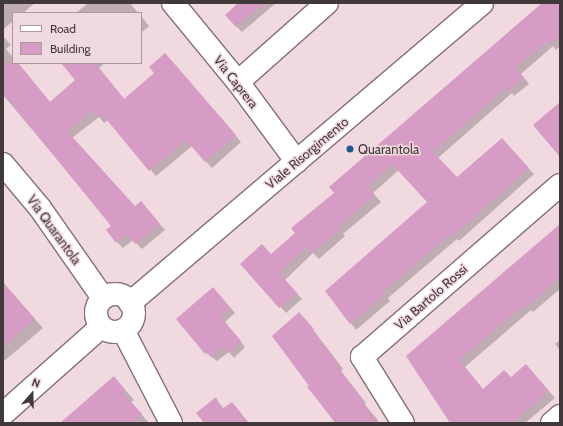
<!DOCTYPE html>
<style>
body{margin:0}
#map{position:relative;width:563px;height:426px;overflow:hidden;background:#f1d9e0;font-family:Cabin,sans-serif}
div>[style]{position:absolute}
.shadow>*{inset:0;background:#0003}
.building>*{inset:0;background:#d79cc6}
.roads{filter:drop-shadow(1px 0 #857075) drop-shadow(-1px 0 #857075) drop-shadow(0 1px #857075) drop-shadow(0 -1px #857075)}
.minor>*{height:22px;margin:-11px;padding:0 11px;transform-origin:11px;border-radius:11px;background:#fff}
.minor>.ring{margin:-11px;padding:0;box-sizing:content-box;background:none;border:22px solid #fff;border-radius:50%}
.dots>*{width:11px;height:11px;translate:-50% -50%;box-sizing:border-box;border:2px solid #f1d9e0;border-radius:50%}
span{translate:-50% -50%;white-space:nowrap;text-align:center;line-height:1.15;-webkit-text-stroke:3px #f1d9e0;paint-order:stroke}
.street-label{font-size:13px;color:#42393b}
.poi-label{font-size:13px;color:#42393b}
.left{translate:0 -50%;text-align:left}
.frame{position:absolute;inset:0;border:4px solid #42393b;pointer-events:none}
.legend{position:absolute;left:12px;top:12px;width:130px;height:52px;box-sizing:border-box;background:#f1d9e0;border:1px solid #ab999e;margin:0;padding:5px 7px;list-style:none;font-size:12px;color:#42393b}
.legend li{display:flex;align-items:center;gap:8px;height:20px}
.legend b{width:20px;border:1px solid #ab999e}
.north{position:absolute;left:12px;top:374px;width:40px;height:40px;-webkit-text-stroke:3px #f1d9e0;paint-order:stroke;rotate:20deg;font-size:11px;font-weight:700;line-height:16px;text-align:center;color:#42393b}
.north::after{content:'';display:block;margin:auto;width:14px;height:18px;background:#42393b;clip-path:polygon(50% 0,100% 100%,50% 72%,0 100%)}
</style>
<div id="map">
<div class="shadow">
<i style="clip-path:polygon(3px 3px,35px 3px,23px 13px,13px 13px,13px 21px,3px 30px)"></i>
<i style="clip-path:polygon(88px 3px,130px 3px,138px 13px,76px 13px)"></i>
<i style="clip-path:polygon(240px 3px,276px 3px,242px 32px,236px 26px)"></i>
<i style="clip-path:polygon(544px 3px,560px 3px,560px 46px,556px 50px,553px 46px,521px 74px,529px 84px,514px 96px,512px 93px,438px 158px,457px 179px,508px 146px,534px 174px,459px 241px,457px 239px,388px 298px,390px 301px,356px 330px,326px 291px,429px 202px,399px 170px,373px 193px,381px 202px,343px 234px,345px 236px,319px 259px,313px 253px,285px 280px,302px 299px,286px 313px,241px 264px,271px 255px,297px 233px,335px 193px)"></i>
<i style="clip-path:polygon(141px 16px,149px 26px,141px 33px)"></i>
<i style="clip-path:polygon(3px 36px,11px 45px,6px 49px,13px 57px,13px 63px,18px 63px,50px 102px,77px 80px,63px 63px,105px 63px,99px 68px,125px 100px,172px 61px,241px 142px,212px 168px,192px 146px,156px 176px,108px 120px,104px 123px,99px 117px,72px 138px,135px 207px,141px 202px,165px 230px,142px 249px,133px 240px,123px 248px,117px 242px,113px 226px,3px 95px)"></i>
<i style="clip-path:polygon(560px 225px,560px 289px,533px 312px,531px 310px,465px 367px,483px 389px,532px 372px,555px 398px,525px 423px,452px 423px,408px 356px)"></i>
<i style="clip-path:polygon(10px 291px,43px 328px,3px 362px,3px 297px)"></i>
<i style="clip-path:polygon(219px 294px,235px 313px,225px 322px,245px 347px,234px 358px,229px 352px,217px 361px,206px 353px,178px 319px)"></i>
<i style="clip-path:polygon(305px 319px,343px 369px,341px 371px,366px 403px,364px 404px,378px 420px,377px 423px,335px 423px,309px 388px,311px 386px)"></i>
<i style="clip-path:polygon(560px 340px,560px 350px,555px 344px)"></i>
<i style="clip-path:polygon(114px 377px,134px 400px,131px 402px,149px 423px,72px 423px)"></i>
<i style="clip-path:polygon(215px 398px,224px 409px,249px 423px,205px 423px)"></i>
</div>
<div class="building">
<i style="clip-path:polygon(238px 3px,264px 3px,236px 27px,225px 15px)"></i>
<i style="clip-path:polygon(542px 3px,560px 3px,560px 36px,550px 44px,547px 41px,515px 68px,524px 78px,508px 91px,505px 88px,433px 152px,457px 177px,502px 138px,529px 168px,453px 236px,450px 234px,383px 292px,385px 294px,350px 324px,325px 291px,427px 202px,392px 164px,368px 186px,375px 195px,338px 227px,340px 230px,312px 253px,307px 247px,279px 273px,297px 293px,279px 308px,240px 264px,262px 244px,271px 254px,295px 233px,291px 228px,334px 193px,329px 187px)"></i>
<i style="clip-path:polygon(165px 53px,236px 135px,205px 162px,186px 140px,149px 171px,102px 114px,98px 117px,92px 111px,67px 131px,135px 206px,141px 201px,160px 224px,135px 244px,127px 234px,116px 243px,106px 230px,111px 226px,3px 93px,3px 63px,18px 63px,50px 102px,75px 80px,61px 63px,95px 63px,124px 99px,154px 73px,149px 67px)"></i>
<i style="clip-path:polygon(560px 102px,560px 157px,533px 125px)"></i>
<i style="clip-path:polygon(560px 224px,560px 278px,526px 307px,524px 305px,459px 360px,483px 389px,504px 370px,511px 377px,526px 364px,549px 391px,512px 423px,450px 423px,406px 356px)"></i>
<i style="clip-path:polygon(3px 282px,35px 319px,3px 347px)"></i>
<i style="clip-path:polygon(213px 287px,230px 308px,220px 316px,241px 341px,229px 353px,223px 347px,211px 357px,207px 352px,205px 354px,176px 319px)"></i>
<i style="clip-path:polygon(299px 312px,314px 329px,312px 330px,338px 363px,336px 364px,378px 423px,336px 423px,307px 387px,309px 386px,272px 336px)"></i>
<i style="clip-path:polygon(114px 376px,126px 391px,123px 393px,142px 414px,132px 423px,60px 423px)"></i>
<i style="clip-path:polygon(216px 397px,222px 409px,232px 402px,249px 423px,204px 423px,196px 413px)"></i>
</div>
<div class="roads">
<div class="minor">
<i style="left:173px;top:3px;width:102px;rotate:50.6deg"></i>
<i style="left:238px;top:82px;width:99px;rotate:53.6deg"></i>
<i style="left:238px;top:82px;width:119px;rotate:-41.6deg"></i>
<i style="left:3px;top:164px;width:57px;rotate:49.9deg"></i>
<i style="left:40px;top:208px;width:110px;rotate:55deg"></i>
<i class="ring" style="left:96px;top:294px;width:16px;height:16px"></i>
<i style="left:130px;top:303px;width:462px;rotate:-40.4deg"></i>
<i style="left:123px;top:330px;width:105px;rotate:62.7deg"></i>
<i style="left:3px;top:414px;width:131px;rotate:-41.6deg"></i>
<i style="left:403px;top:423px;width:78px;rotate:-121.8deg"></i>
<i style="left:362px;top:357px;width:262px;rotate:-41deg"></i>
<i style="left:552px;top:423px;width:11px;rotate:-41deg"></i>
</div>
</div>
<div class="dots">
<i style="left:350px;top:149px;background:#1b5b91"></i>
</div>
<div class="street-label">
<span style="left:236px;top:82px;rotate:52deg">Via Caprera</span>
<span style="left:307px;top:153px;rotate:-40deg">Viale Risorgimento</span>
<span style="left:54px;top:230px;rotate:54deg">Via Quarantola</span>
<span style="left:431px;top:297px;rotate:-41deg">Via Bartolo Rossi</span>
</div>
<div class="poi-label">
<span class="left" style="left:358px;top:149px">Quarantola</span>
</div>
<div class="frame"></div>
<ul class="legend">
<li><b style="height:5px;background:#fff"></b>Road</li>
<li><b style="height:11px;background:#d79cc6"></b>Building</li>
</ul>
<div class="north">N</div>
</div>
